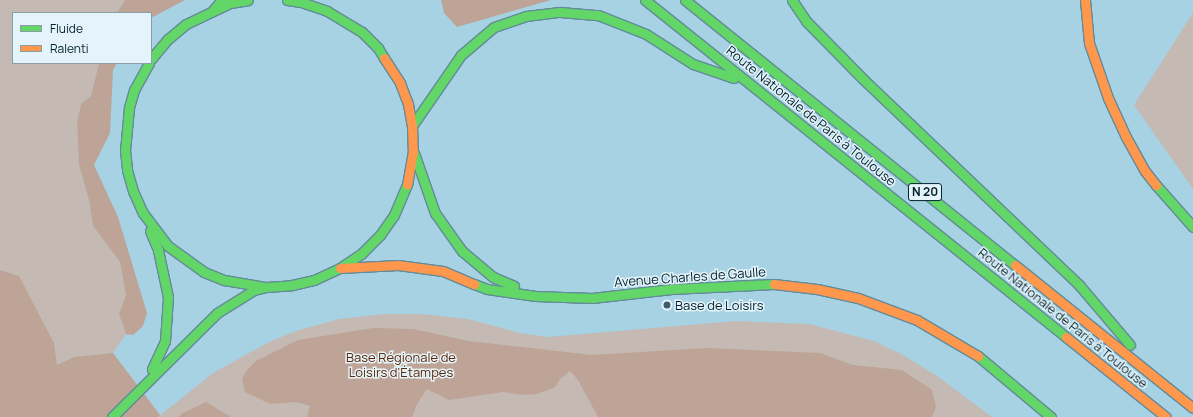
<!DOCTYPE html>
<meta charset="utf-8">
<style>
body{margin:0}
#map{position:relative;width:1193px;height:417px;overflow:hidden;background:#a6d2e4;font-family:Manrope,sans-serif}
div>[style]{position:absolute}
.green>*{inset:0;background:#c4b9b3}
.forest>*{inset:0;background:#bda496}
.roads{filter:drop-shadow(1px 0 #638b99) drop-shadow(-1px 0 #638b99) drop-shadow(0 1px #638b99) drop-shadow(0 -1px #638b99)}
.fast>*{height:9px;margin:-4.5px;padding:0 4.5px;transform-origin:4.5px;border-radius:4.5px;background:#63d668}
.slow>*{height:9px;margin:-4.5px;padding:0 4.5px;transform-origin:4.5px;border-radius:4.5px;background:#ff974d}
.dots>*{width:11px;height:11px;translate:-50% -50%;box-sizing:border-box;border:2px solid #e5f4fa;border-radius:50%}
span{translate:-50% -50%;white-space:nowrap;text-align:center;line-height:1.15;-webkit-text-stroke:3px #e5f4fa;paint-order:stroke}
.shield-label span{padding:1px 3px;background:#e5f4fa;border:1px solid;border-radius:3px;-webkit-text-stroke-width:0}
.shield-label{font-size:12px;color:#00202c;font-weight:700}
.street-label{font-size:13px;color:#00202c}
.poi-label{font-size:13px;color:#00202c}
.left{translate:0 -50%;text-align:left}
.park-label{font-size:13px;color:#5d2809}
.legend{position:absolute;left:12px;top:12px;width:140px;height:52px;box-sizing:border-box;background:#e5f4fa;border:1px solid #899fa8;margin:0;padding:5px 7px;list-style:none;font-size:12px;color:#00202c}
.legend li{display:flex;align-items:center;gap:8px;height:20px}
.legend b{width:20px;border:1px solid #899fa8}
</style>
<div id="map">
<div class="green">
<i style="clip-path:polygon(0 0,125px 0,117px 13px,13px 13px,13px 63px,99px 63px,91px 96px,81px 104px,77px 122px,79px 165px,89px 200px,93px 226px,120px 262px,126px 295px,119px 314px,126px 334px,113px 353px,74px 357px,57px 365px,54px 343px,2px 270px,0 270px)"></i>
<i style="clip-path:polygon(1193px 13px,1193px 189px,1134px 105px)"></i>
<i style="clip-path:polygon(384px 314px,422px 314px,468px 319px,520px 333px,548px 337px,736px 321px,809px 324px,874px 341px,903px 355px,937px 376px,992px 417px,158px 417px,213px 373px,269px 342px,296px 331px,339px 319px)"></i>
</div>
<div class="forest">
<i style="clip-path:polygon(125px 0,185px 0,151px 18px,151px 13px,117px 13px)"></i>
<i style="clip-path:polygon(441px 0,551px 0,457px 27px,444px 13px)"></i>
<i style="clip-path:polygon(99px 63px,117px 63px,113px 70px,110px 133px,94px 165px,118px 217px,147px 313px,143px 326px,133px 335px,126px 334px,119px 314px,126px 295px,120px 262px,93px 226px,89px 200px,79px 165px,77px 122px,81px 104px,91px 96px)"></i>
<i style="clip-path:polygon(0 270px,19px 276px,54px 343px,57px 365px,74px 357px,113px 353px,160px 415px,158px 417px,0 417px)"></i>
<i style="clip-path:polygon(373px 328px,413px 329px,469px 341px,592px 355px,707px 348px,820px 353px,853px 365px,902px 370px,932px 390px,936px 407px,932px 417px,598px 417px,578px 380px,570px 371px,560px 379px,555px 387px,537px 394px,524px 395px,503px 392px,449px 400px,427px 389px,417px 404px,412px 417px,307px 417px,310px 406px,296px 402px,270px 404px,245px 392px,242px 379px,246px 371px,256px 361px,298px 340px)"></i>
<i style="clip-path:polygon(206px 402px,231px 417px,178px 417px,183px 413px)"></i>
</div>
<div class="roads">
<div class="fast">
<i style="left:287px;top:0;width:14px;rotate:8deg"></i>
<i style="left:301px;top:2px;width:28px;rotate:19deg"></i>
<i style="left:327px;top:11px;width:41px;rotate:31deg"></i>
<i style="left:362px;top:32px;width:23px;rotate:45deg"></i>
<i style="left:378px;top:48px;width:12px;rotate:59deg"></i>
<i style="left:645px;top:0;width:539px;rotate:38.68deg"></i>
<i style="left:685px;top:0;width:423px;rotate:38.8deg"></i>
<i style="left:792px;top:0;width:25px;rotate:56deg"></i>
<i style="left:806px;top:21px;width:81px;rotate:45.5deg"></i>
<i style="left:863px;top:79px;width:300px;rotate:43.6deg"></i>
<i style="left:1080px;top:286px;width:77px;rotate:49.7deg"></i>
<i style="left:213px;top:10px;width:13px;rotate:-48deg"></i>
<i style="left:151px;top:59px;width:26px;rotate:-50deg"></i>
<i style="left:168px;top:39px;width:23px;rotate:-40deg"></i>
<i style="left:186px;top:24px;width:49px;rotate:-25.5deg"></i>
<i style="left:230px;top:3px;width:18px;rotate:-9deg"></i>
<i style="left:149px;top:63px;width:31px;rotate:119deg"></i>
<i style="left:134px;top:90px;width:19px;rotate:106deg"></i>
<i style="left:129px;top:108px;width:42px;rotate:95.4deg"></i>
<i style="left:125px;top:150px;width:20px;rotate:84deg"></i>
<i style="left:127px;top:170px;width:22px;rotate:74deg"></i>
<i style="left:133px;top:191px;width:24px;rotate:66deg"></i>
<i style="left:143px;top:213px;width:41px;rotate:52.9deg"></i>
<i style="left:168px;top:246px;width:44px;rotate:35.8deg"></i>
<i style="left:204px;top:272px;width:22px;rotate:22deg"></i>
<i style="left:224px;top:280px;width:43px;rotate:9.5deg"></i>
<i style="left:266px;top:287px;width:26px;rotate:-4deg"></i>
<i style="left:292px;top:285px;width:23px;rotate:-13deg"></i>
<i style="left:314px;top:280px;width:29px;rotate:-25deg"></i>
<i style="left:340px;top:268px;width:25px;rotate:-34deg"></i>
<i style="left:361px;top:254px;width:27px;rotate:-45deg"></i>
<i style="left:380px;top:235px;width:24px;rotate:-55deg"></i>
<i style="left:394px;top:215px;width:34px;rotate:-67deg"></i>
<i style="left:412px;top:126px;width:86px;rotate:-55.4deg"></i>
<i style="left:461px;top:55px;width:43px;rotate:-40.3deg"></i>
<i style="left:494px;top:27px;width:34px;rotate:-19deg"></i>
<i style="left:526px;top:16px;width:34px;rotate:-7deg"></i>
<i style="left:560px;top:12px;width:38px;rotate:5deg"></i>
<i style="left:598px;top:15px;width:52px;rotate:21.6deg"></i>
<i style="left:646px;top:34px;width:56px;rotate:32.6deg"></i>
<i style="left:693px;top:64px;width:43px;rotate:18.9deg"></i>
<i style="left:414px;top:153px;width:64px;rotate:70.7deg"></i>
<i style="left:435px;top:213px;width:47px;rotate:54.6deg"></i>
<i style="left:462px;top:251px;width:40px;rotate:40deg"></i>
<i style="left:493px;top:277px;width:23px;rotate:23deg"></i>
<i style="left:1156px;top:185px;width:56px;rotate:48.6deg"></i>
<i style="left:150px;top:231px;width:21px;rotate:67deg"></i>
<i style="left:158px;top:250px;width:48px;rotate:78deg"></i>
<i style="left:168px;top:297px;width:44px;rotate:93.9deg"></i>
<i style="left:165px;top:341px;width:31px;rotate:115deg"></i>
<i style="left:474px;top:284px;width:14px;rotate:21deg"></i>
<i style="left:487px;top:289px;width:49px;rotate:8.3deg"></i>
<i style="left:535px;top:296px;width:57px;rotate:2deg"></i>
<i style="left:592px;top:298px;width:80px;rotate:-6.5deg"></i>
<i style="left:671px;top:289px;width:103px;rotate:-2.8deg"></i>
<i style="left:978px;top:356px;width:95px;rotate:39.9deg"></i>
<i style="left:112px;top:417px;width:148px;rotate:-44.7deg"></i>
<i style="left:217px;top:313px;width:44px;rotate:-31.9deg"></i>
<i style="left:254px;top:290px;width:12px;rotate:-14deg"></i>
</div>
<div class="slow">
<i style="left:1085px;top:0;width:43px;rotate:84.7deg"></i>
<i style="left:1089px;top:43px;width:58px;rotate:70.9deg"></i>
<i style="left:1108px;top:98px;width:43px;rotate:65.2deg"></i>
<i style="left:1126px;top:137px;width:39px;rotate:61deg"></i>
<i style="left:1145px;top:171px;width:18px;rotate:52deg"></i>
<i style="left:384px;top:58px;width:30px;rotate:57deg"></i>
<i style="left:400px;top:83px;width:22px;rotate:69deg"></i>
<i style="left:408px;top:104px;width:22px;rotate:80deg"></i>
<i style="left:412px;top:126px;width:25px;rotate:88deg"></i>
<i style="left:413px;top:151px;width:34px;rotate:100deg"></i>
<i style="left:1015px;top:265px;width:228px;rotate:38.8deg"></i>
<i style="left:340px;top:268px;width:58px;rotate:-3deg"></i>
<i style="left:398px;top:265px;width:45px;rotate:7.6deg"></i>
<i style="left:443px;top:271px;width:34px;rotate:23deg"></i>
<i style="left:774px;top:284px;width:43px;rotate:6.6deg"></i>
<i style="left:817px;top:289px;width:42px;rotate:12.4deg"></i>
<i style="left:858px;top:298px;width:63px;rotate:20.4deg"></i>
<i style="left:917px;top:320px;width:71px;rotate:30.5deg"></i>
<i style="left:1066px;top:337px;width:128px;rotate:38.7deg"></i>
</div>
</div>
<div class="dots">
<i style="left:667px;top:305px;background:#3a5e6c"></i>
</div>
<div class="shield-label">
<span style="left:925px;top:192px">N 20</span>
</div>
<div class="street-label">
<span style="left:811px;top:116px;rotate:39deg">Route Nationale de Paris à Toulouse</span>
<span style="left:690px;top:277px;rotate:-4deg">Avenue Charles de Gaulle</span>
<span style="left:1063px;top:318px;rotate:39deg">Route Nationale de Paris à Toulouse</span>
</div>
<div class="poi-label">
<span class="left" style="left:675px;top:305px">Base de Loisirs</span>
</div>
<div class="park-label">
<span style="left:401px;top:365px">Base Régionale de<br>Loisirs d'Étampes</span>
</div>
<ul class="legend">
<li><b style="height:5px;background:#63d668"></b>Fluide</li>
<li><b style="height:5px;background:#ff974d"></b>Ralenti</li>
</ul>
</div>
